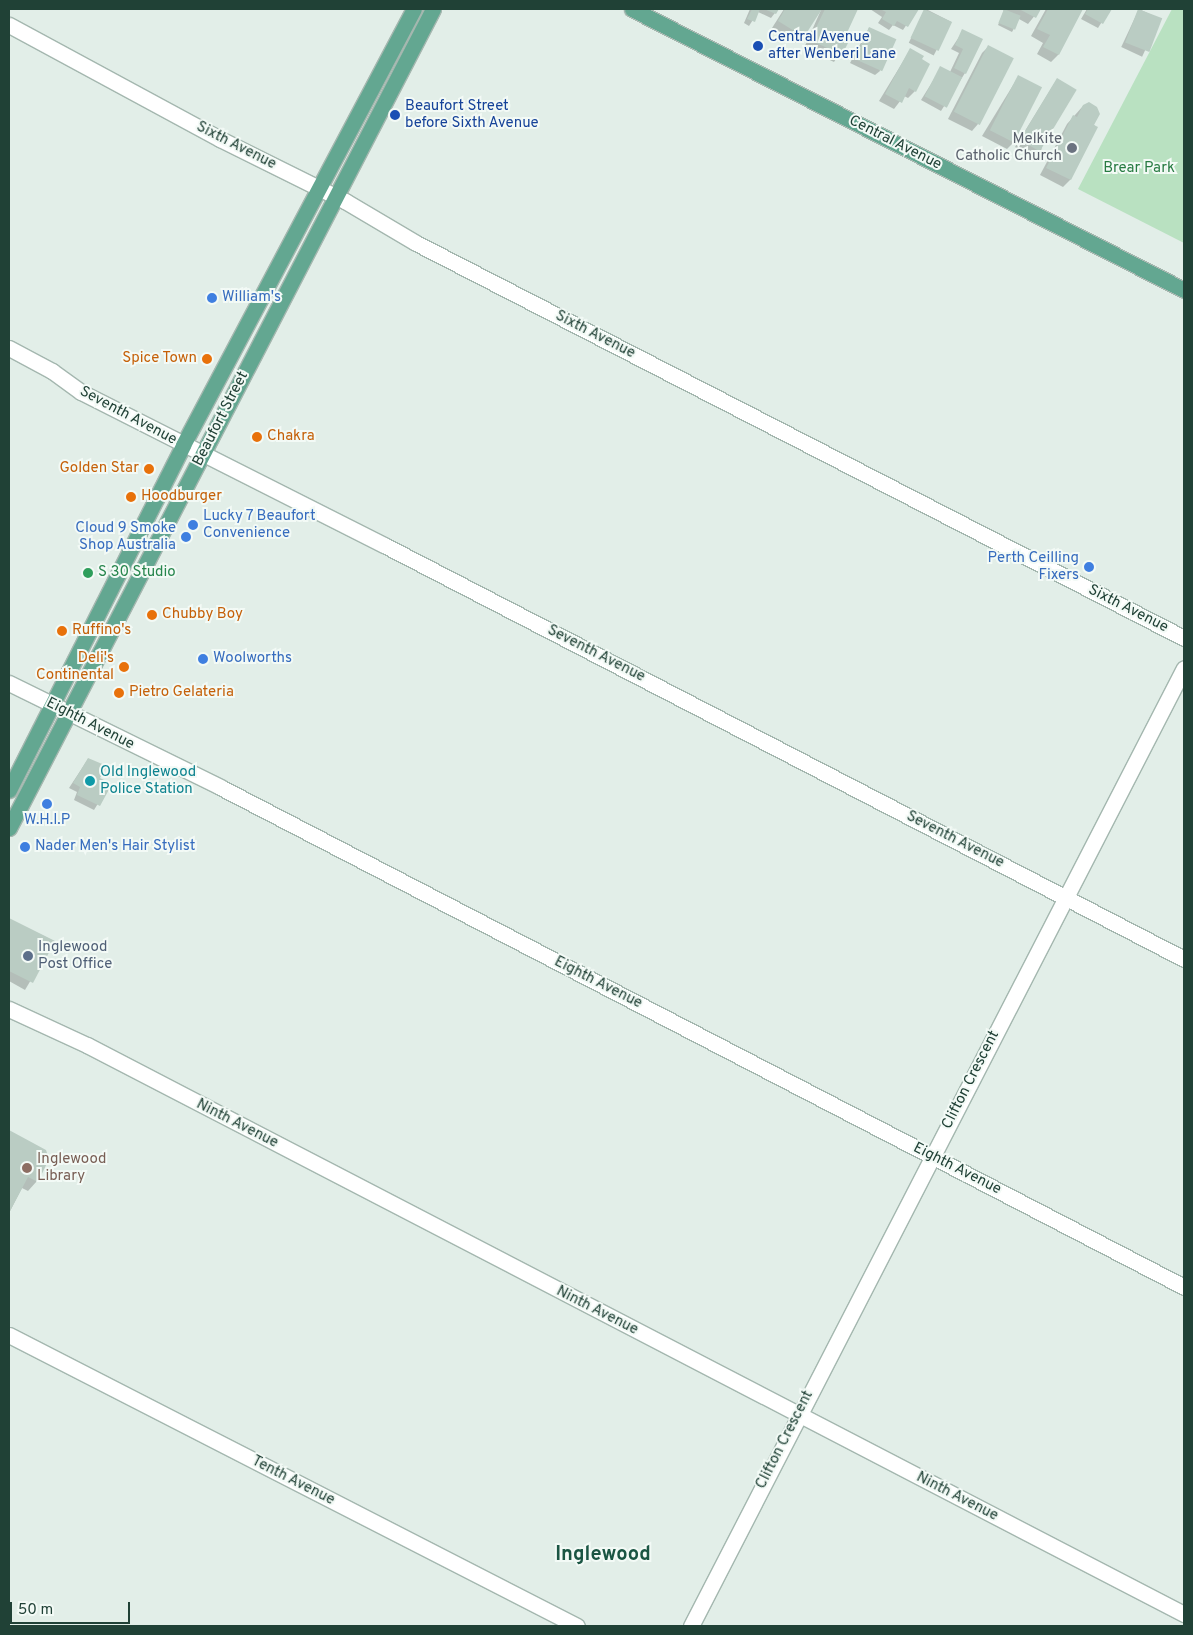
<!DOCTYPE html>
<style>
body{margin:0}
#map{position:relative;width:1193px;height:1635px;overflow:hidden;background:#e2eee8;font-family:Overpass,sans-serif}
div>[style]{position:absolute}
.green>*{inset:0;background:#b9e1c1}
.shadow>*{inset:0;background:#0003;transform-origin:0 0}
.building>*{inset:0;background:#baccc3;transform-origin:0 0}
.roads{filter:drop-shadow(1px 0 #a4b7af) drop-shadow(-1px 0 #a4b7af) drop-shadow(0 1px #a4b7af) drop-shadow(0 -1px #a4b7af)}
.minor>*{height:15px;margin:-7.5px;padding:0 7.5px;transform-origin:7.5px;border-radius:7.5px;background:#fff}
.primary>*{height:15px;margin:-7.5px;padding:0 7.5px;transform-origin:7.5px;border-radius:7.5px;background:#63a791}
.dots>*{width:14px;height:14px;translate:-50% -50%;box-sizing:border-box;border:2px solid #f3faf6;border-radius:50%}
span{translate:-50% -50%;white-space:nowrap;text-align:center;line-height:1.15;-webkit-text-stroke:4px #f3faf6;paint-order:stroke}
.transit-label{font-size:15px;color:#164399}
.left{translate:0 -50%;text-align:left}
.worship-label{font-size:15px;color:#5b616d}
.right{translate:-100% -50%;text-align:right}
.street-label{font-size:15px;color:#204136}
.park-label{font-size:15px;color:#277b42}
.shop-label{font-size:15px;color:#366cbe}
.food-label{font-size:15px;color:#c56008}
.leisure-label{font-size:15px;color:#27864d}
.culture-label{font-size:15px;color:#0d838f}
.service-label{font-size:15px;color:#4e5e75}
.education-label{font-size:15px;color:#785e54}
.district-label{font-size:20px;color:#1a5543;font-weight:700}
.frame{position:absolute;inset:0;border:10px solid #204136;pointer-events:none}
.scale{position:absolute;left:10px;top:1602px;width:120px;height:22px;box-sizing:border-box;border:2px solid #204136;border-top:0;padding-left:6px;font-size:15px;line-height:18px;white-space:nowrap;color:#204136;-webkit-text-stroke:4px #f3faf6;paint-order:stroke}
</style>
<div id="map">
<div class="green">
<i style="clip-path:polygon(1172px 9px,1184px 9px,1184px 243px,1078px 189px)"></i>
</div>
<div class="shadow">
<i style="clip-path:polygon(750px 9px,778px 9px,771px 18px,758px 12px,749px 26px,744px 23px)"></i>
<i style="clip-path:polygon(784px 9px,857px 9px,844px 35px,849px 38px,834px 62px,804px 48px,821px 10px,796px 43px,772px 28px)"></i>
<i style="clip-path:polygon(870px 9px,917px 9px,903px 30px,893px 25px,889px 30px,878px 23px,882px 17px)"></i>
<i style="left:926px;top:9px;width:28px;height:38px;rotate:27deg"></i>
<i style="clip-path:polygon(1002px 9px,1040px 9px,1028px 24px,1019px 19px,1012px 32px,998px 25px,1004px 11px)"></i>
<i style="clip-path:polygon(1046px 9px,1082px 9px,1058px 55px,1051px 62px,1037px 54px,1043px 43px,1031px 36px)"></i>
<i style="clip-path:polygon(1087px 9px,1110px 9px,1098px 28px,1081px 19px)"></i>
<i style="left:1139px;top:9px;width:23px;height:42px;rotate:25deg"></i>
<i style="clip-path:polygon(869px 28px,880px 71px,875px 75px,850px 63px)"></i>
<i style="clip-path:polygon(963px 31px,965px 73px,941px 111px,921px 100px,941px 68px,950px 72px,959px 53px,951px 49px)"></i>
<i style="clip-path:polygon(989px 46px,978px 124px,972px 131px,948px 119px,982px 53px)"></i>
<i style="clip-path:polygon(910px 50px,921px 60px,915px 91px,908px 98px,904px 96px,894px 109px,879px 101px)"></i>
<i style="clip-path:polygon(1018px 77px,1014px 142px,1007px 149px,982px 136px)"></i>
<i style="clip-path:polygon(1057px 79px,1041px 151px,1034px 158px,1015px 147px)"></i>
<i style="clip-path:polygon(1083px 106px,1096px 128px,1070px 180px,1063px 187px,1040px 175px,1067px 124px)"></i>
<i style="clip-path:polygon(88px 759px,98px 779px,110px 784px,94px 810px,74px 800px,77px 792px,69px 788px)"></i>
<i style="clip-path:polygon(9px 919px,54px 941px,25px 990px,9px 981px)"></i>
<i style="clip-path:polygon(9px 1131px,45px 1151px,37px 1181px,28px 1191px,22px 1188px,9px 1213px)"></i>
</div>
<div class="building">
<i style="clip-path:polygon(752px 9px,760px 9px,755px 22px,747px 19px)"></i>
<i style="clip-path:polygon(764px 9px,779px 9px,776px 14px)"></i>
<i style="clip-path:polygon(785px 9px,822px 9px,804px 37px,778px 21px)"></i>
<i style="clip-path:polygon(825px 9px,858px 9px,846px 35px,851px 37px,842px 55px,810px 40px)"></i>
<i style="clip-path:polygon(880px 9px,919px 9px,908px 27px,897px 21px,894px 26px,882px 19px,886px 12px)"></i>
<i style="left:924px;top:9px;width:31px;height:32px;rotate:25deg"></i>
<i style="left:1004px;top:9px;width:18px;height:15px;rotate:22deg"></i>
<i style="clip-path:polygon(1019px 9px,1041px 9px,1036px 18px)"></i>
<i style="clip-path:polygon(1048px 9px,1083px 9px,1059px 55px,1043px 47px,1050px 35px,1037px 29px)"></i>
<i style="clip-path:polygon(1088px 9px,1112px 9px,1103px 24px,1085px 14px)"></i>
<i style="left:1138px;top:9px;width:26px;height:36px;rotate:21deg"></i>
<i style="left:869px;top:27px;width:30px;height:35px;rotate:24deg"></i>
<i style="clip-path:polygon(962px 29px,983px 39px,966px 74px,954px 68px,963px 49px,955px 45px)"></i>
<i style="left:988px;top:45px;width:29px;height:75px;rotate:27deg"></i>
<i style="clip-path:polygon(910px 48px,924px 56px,922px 59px,930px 64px,916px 92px,909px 88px,902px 103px,885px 94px)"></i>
<i style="left:940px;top:66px;width:25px;height:34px;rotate:27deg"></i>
<i style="left:1018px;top:75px;width:27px;height:62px;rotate:27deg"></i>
<i style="left:1057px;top:78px;width:23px;height:72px;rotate:31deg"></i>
<i style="clip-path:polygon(1089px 102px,1097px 107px,1100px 114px,1094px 125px,1098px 127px,1071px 180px,1046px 168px,1073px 115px,1077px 117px,1083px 105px)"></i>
<i style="clip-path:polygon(88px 758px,107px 766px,100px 778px,112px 784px,100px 806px,77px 795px,80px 787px,73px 783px)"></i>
<i style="clip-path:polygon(9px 918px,55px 941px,33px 983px,9px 971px)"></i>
<i style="clip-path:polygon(9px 1130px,46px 1150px,49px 1159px,38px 1182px,28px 1177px,9px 1213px)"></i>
</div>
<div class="roads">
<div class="minor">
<i style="left:9px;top:25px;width:240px;rotate:28.4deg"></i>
<i style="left:220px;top:139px;width:140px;rotate:26.4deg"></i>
<i style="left:345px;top:201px;width:82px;rotate:30.6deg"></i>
<i style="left:416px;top:243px;width:864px;rotate:27.22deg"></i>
<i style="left:9px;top:348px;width:49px;rotate:28.1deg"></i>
<i style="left:52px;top:371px;width:36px;rotate:36deg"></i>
<i style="left:81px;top:392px;width:339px;rotate:26.8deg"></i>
<i style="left:384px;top:545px;width:901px;rotate:27.36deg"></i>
<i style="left:9px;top:683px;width:235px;rotate:26.2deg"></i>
<i style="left:220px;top:787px;width:1086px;rotate:27.41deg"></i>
<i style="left:9px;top:1009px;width:86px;rotate:24.8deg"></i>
<i style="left:87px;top:1045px;width:1236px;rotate:27.42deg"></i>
<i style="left:9px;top:1335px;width:638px;rotate:27.13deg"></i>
<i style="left:691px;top:1626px;width:1077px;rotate:-62.77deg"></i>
</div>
<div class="primary">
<i style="left:632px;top:9px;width:619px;rotate:26.98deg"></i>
<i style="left:9px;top:790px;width:386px;rotate:-63.2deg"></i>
<i style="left:183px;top:445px;width:493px;rotate:-62.1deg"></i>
<i style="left:9px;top:828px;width:922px;rotate:-62.63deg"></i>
</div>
</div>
<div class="dots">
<i style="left:758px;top:46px;background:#1a4fb4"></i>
<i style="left:395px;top:115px;background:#1a4fb4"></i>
<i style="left:1072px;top:148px;background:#6b7280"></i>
<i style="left:212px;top:298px;background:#3f7fe0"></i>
<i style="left:207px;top:359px;background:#e8710a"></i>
<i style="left:257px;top:437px;background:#e8710a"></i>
<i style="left:149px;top:469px;background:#e8710a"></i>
<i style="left:131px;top:497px;background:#e8710a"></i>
<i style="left:193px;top:525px;background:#3f7fe0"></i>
<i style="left:186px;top:537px;background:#3f7fe0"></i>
<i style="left:1089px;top:567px;background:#3f7fe0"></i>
<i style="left:88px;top:573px;background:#2e9e5b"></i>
<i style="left:152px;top:615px;background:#e8710a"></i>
<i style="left:62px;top:631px;background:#e8710a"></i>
<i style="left:203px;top:659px;background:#3f7fe0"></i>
<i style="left:124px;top:667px;background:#e8710a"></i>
<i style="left:119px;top:693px;background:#e8710a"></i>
<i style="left:90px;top:781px;background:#0f9aa8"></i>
<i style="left:47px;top:804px;background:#3f7fe0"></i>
<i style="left:25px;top:847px;background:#3f7fe0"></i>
<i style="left:28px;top:956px;background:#5c6f8a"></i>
<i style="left:27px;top:1168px;background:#8d6e63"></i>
</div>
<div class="transit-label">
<span class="left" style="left:768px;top:46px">Central Avenue<br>after Wenberi Lane</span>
<span class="left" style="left:405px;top:115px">Beaufort Street<br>before Sixth Avenue</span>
</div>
<div class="worship-label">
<span class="right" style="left:1062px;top:148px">Melkite<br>Catholic Church</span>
</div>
<div class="street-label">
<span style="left:895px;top:143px;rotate:27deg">Central Avenue</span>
<span style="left:236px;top:146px;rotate:27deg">Sixth Avenue</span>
<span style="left:595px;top:335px;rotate:27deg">Sixth Avenue</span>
<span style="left:128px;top:416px;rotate:28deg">Seventh Avenue</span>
<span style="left:221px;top:419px;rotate:-63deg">Beaufort Street</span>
<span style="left:1128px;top:609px;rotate:27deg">Sixth Avenue</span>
<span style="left:596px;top:654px;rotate:27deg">Seventh Avenue</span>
<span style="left:90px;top:724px;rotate:27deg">Eighth Avenue</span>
<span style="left:955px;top:840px;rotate:27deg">Seventh Avenue</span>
<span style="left:598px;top:983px;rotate:27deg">Eighth Avenue</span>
<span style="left:971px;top:1080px;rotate:-63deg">Clifton Crescent</span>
<span style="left:237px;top:1124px;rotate:27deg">Ninth Avenue</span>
<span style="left:957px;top:1169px;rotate:27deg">Eighth Avenue</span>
<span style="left:597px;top:1311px;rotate:27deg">Ninth Avenue</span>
<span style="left:785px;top:1440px;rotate:-63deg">Clifton Crescent</span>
<span style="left:293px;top:1481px;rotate:27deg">Tenth Avenue</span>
<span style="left:957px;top:1497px;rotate:27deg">Ninth Avenue</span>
</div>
<div class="park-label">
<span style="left:1139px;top:169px">Brear Park</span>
</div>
<div class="shop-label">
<span class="left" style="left:222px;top:298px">William's</span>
<span class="left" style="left:203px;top:525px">Lucky 7 Beaufort<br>Convenience</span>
<span class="right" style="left:176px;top:537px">Cloud 9 Smoke<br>Shop Australia</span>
<span class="right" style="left:1079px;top:567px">Perth Ceilling<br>Fixers</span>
<span class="left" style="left:213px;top:659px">Woolworths</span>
<span style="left:47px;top:821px">W.H.I.P</span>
<span class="left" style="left:35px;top:847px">Nader Men's Hair Stylist</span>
</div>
<div class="food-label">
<span class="right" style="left:197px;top:359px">Spice Town</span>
<span class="left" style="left:267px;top:437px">Chakra</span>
<span class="right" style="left:139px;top:469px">Golden Star</span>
<span class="left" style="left:141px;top:497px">Hoodburger</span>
<span class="left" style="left:162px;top:615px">Chubby Boy</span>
<span class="left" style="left:72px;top:631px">Ruffino's</span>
<span class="right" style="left:114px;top:667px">Deli's<br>Continental</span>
<span class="left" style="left:129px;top:693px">Pietro Gelateria</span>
</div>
<div class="leisure-label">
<span class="left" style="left:98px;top:573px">S 30 Studio</span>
</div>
<div class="culture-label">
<span class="left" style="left:100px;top:781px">Old Inglewood<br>Police Station</span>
</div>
<div class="service-label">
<span class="left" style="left:38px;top:956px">Inglewood<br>Post Office</span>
</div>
<div class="education-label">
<span class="left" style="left:37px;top:1168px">Inglewood<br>Library</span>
</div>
<div class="district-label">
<span style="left:603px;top:1555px">Inglewood</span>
</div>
<div class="frame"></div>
<div class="scale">50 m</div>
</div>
